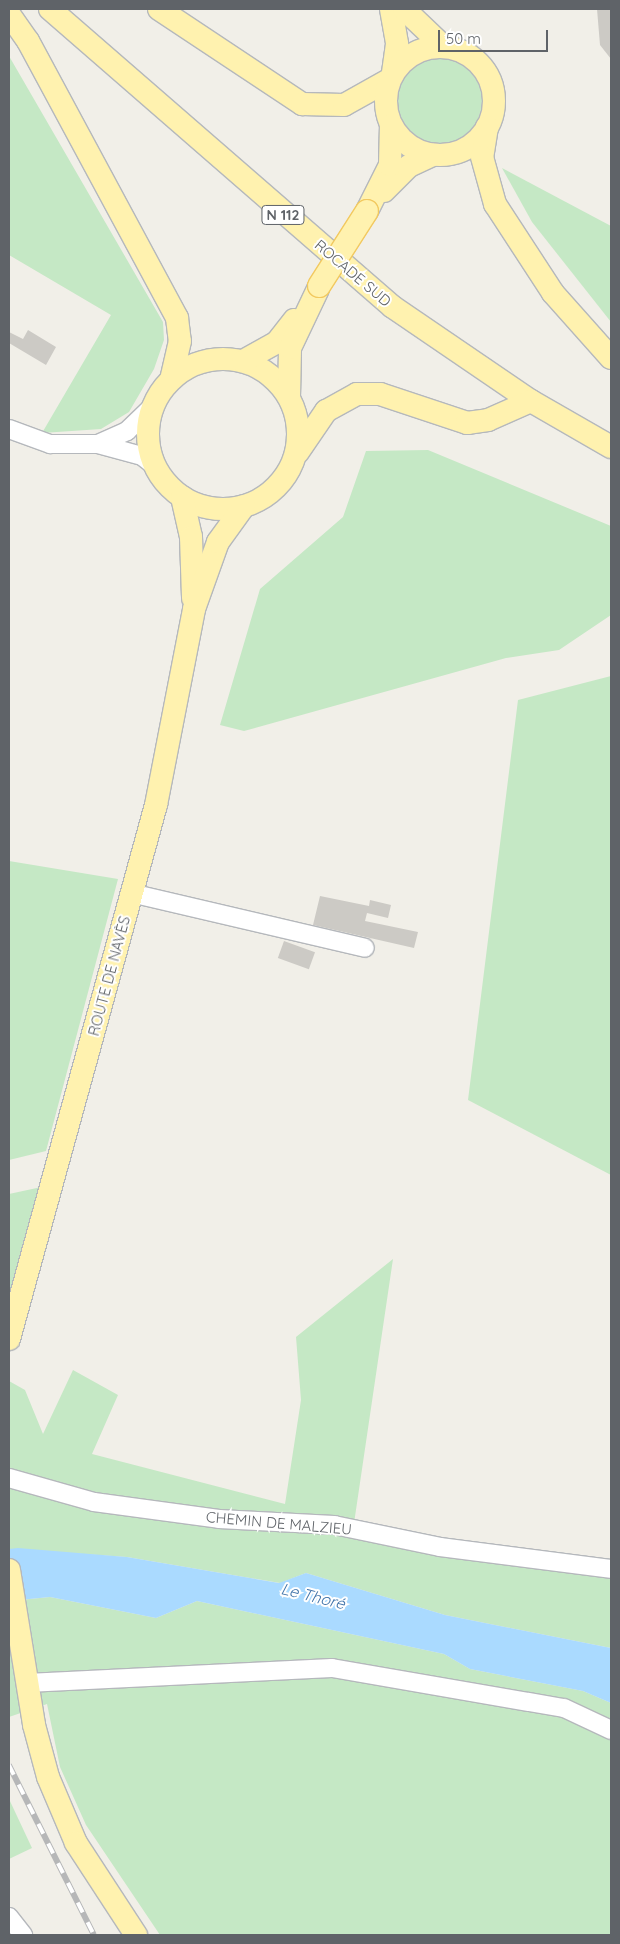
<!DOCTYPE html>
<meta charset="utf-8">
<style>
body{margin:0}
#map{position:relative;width:620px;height:1944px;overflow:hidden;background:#f1efe8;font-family:Quicksand,sans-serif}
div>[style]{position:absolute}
.green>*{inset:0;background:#c5e8c5}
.round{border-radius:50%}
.water>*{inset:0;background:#aadaff}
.building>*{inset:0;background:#cccac5;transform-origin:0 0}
.roads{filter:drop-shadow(1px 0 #b5b8bc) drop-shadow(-1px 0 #b5b8bc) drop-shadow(0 1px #b5b8bc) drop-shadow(0 -1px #b5b8bc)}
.minor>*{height:18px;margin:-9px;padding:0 9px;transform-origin:9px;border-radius:9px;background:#fff}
.major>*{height:22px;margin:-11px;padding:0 11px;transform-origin:11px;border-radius:11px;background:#fff2af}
.major>.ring{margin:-11px;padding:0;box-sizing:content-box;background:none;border:22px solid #fff2af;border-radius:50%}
.rail>*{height:5.5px;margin-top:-2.75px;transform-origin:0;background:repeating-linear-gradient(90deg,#fff 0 11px,#b6b7b8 0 22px);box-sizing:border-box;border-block:1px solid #b6b7b8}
.bridges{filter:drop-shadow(1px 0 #f2c960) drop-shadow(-1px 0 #f2c960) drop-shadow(0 1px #f2c960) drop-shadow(0 -1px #f2c960)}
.major-bridge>*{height:22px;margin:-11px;padding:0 11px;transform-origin:11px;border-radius:11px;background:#fff2af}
span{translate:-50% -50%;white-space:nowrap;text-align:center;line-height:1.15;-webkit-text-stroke:4px #fff;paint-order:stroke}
.shield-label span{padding:1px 4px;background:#fff;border:1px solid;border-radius:4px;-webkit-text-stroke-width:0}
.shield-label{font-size:14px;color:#5f6368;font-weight:700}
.street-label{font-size:15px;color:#5f6368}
.water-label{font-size:16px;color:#4174aa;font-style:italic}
.frame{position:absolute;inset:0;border:10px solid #5f6368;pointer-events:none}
.scale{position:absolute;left:438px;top:30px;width:110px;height:22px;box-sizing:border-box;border:2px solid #5f6368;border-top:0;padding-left:6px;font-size:15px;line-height:18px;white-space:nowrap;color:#5f6368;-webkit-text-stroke:4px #fff;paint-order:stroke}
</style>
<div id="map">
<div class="green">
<i style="clip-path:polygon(9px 56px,163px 322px,164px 340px,154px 369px,129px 412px,101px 429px,42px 433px,111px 315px,9px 255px)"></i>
<i class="round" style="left:396px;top:58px;width:86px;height:86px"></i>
<i style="clip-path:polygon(502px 168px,611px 226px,611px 322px,532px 222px)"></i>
<i style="clip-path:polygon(428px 450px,611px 526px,611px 615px,559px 650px,506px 658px,244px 731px,220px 725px,260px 589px,343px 517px,366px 451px)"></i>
<i style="clip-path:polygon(611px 676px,611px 1175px,468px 1100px,518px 700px)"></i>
<i style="clip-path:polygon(9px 861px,118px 879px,46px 1151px,9px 1160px)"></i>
<i style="clip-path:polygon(46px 1186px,9px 1293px,9px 1194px)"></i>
<i style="clip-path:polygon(393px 1259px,352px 1537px,611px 1559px,611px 1648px,445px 1615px,306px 1573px,280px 1583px,127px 1557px,9px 1549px,9px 1381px,25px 1390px,43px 1434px,73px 1370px,118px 1395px,92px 1454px,285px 1504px,301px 1400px,296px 1337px)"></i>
<i style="clip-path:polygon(50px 1597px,156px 1618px,197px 1601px,444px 1654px,470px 1669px,583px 1691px,611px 1703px,611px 1935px,160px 1935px,86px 1825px,60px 1767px,47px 1704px,9px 1717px,9px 1601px)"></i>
<i style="clip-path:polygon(9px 1799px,32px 1848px,9px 1859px)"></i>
</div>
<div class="water">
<i style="clip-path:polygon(18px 1548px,127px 1557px,279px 1583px,306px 1573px,445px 1615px,611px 1648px,611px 1703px,583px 1691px,470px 1669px,444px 1654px,197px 1601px,156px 1618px,50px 1597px,9px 1601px,9px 1549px)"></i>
</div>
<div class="building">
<i style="clip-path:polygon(597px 9px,611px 9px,611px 59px,600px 45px)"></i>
<i style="clip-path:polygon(28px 330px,56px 347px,46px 365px,9px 343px,9px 332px,23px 339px)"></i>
<i style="clip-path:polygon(320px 896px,369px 906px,370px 900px,391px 905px,388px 918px,367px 913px,365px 921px,418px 932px,414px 948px,313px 925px)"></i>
<i style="left:284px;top:941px;width:33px;height:18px;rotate:20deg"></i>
</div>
<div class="roads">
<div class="minor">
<i style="left:9px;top:429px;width:44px;rotate:20.1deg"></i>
<i style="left:50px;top:444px;width:48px"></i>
<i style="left:98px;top:444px;width:32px;rotate:-24deg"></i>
<i style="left:127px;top:431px;width:35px;rotate:-44deg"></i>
<i style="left:98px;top:444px;width:46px;rotate:15.3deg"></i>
<i style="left:142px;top:456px;width:16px;rotate:38deg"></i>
<i style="left:131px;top:893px;width:240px;rotate:13.2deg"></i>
<i style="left:9px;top:1478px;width:88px;rotate:15.8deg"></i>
<i style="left:94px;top:1502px;width:126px;rotate:7.7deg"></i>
<i style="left:219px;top:1519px;width:115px;rotate:3deg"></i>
<i style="left:334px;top:1525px;width:108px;rotate:11.7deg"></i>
<i style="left:440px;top:1547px;width:172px;rotate:7.3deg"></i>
<i style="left:27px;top:1683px;width:305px;rotate:-2.8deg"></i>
<i style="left:332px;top:1668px;width:235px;rotate:9.8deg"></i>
<i style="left:564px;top:1708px;width:52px;rotate:25.1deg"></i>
<i style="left:9px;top:1917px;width:23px;rotate:52deg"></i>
</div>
<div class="major">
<i style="left:50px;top:9px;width:454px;rotate:41deg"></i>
<i style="left:393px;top:307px;width:167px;rotate:34.3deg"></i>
<i style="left:531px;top:401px;width:92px;rotate:29.9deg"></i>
<i style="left:159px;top:9px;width:172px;rotate:33.6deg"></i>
<i style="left:302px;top:104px;width:42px;rotate:1.4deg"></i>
<i style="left:344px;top:105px;width:51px;rotate:-29.1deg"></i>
<i style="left:391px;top:9px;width:36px;rotate:80deg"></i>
<i style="left:397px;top:44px;width:28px;rotate:98deg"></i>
<i style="left:404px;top:9px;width:55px;rotate:43.5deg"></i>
<i style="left:9px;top:14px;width:33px;rotate:55deg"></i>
<i style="left:28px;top:41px;width:315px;rotate:61.7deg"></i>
<i style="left:177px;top:318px;width:23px;rotate:83deg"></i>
<i style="left:180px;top:341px;width:39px;rotate:103deg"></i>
<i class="ring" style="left:386px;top:47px;width:86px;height:86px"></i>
<i style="left:487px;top:127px;width:30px;rotate:99deg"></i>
<i style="left:482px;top:157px;width:49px;rotate:74.5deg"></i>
<i style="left:495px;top:204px;width:106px;rotate:56.9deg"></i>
<i style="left:553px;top:293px;width:87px;rotate:48.3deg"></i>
<i style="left:384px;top:191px;width:35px;rotate:-45deg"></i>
<i style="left:409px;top:166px;width:26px;rotate:-25deg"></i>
<i style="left:367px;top:211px;width:51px;rotate:-63.4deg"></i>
<i style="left:390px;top:165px;width:40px;rotate:-88.6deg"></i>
<i class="ring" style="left:148px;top:359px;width:128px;height:128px"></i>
<i style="left:243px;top:361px;width:39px;rotate:-29deg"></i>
<i style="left:277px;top:342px;width:28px;rotate:-52deg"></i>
<i style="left:289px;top:397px;width:49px;rotate:-88.8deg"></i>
<i style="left:290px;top:348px;width:65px;rotate:-64.6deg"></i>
<i style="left:298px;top:452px;width:50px;rotate:-55.7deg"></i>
<i style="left:326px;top:411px;width:35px;rotate:-29deg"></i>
<i style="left:357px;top:394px;width:23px"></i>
<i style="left:380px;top:394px;width:92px;rotate:18.4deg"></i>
<i style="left:467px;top:423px;width:21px;rotate:-8deg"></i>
<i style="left:488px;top:420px;width:47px;rotate:-23.8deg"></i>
<i style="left:182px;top:497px;width:41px;rotate:77.3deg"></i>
<i style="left:191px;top:537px;width:61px;rotate:88.1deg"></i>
<i style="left:9px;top:1339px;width:554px;rotate:-74.61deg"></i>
<i style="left:156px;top:805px;width:200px;rotate:-79deg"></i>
<i style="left:194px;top:609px;width:71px;rotate:-70.3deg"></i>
<i style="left:218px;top:542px;width:44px;rotate:-54.2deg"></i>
<i style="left:9px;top:1570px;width:157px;rotate:80.8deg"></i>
<i style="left:34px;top:1725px;width:54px;rotate:74.9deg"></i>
<i style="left:48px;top:1777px;width:72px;rotate:67deg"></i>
<i style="left:76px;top:1843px;width:110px;rotate:56.9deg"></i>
</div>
</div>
<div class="rail">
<i style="left:9px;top:1765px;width:190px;rotate:63.4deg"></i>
</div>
<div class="bridges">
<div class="major-bridge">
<i style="left:319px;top:286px;width:89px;rotate:-57.4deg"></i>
</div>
</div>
<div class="shield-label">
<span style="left:283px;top:215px">N 112</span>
</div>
<div class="street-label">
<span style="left:353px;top:273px;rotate:40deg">ROCADE SUD</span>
<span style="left:109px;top:976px;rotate:-75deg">ROUTE DE NAVÈS</span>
<span style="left:279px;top:1523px;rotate:5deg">CHEMIN DE MALZIEU</span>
</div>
<div class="water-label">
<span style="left:313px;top:1596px;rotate:14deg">Le Thoré</span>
</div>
<div class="frame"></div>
<div class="scale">50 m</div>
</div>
